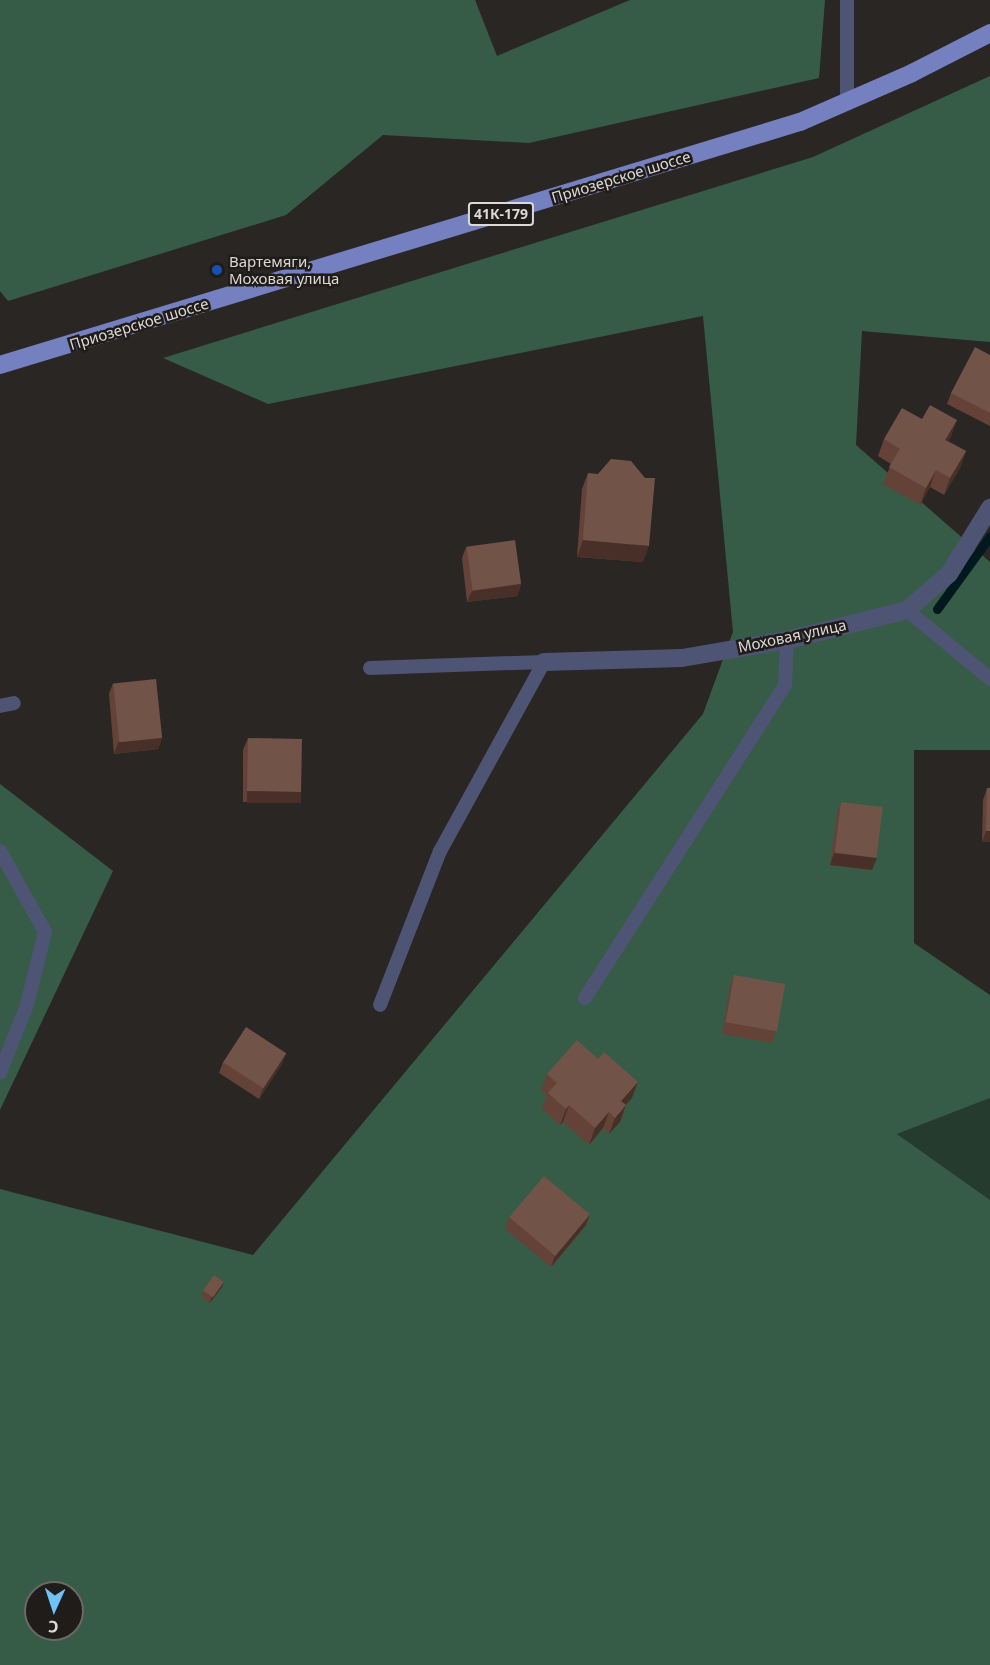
<!DOCTYPE html>
<meta charset="utf-8">
<style>
body{margin:0}
#map{position:relative;width:990px;height:1665px;overflow:hidden;background:#2a2624;font-family:"Noto Sans",sans-serif}
div>[style]{position:absolute}
.green>*{inset:0;background:#253b2e}
.forest>*{inset:0;background:#365c47}
.stream>*{height:9px;margin:-4.5px;padding:0 4.5px;transform-origin:4.5px;border-radius:4.5px;background:#00191e}
.lane>*{height:14px;margin:-7px;padding:0 7px;transform-origin:7px;border-radius:7px;background:#4e5474}
.street>*{height:18px;margin:-9px;padding:0 9px;transform-origin:9px;border-radius:9px;background:#4e5474}
.primary>*{height:18px;margin:-9px;padding:0 9px;transform-origin:9px;border-radius:9px;background:#7580c1}
.wall>*{inset:0;background:#654237}
.shaded-wall>*{inset:0;background:#483028;transform-origin:0 0}
.building>*{inset:0;background:#725348;transform-origin:0 0}
.dots>*{width:16px;height:16px;translate:-50% -50%;box-sizing:border-box;border:3px solid #201c1a;border-radius:50%}
span{translate:-50% -50%;white-space:nowrap;text-align:center;line-height:1.15;-webkit-text-stroke:5px #201c1a;paint-order:stroke}
.shield-label span{padding:2px 4px;background:#201c1a;border:2px solid;border-radius:4px;-webkit-text-stroke-width:0}
.shield-label{font-size:14px;color:#dbd9d7;font-weight:700}
.street-label{font-size:15px;color:#dbd9d7}
.poi-label{font-size:15px;color:#dbd9d7}
.left{translate:0 -50%;text-align:left}
.north{position:absolute;left:24px;top:1581px;width:60px;height:60px;box-sizing:border-box;background:#201c1a;border:2px solid #6b6866;border-radius:50%;rotate:183deg;font-size:16px;font-weight:700;line-height:24px;text-align:center;color:#dbd9d7}
.north::after{content:'';display:block;margin:auto;width:21px;height:27px;background:#6fc2f4;clip-path:polygon(50% 0,100% 100%,50% 72%,0 100%)}
</style>
<div id="map">
<div class="green">
<i style="clip-path:polygon(990px 1098px,990px 1200px,897px 1134px)"></i>
</div>
<div class="forest">
<i style="clip-path:polygon(0 0,475px 0,497px 56px,630px 0,825px 0,819px 78px,529px 143px,383px 135px,286px 215px,8px 301px,0 291px)"></i>
<i style="clip-path:polygon(evenodd,990px 76px,990px 342px,862px 331px,856px 445px,990px 562px,990px 750px,914px 750px,914px 943px,990px 995px,990px 1098px,897px 1134px,990px 1200px,990px 1665px,0 1665px,0 1189px,253px 1255px,703px 714px,733px 632px,703px 316px,268px 404px,163px 358px,813px 157px,990px 76px,36px 1593px,72px 1593px,72px 1629px,36px 1629px,36px 1593px)"></i>
<i style="clip-path:polygon(0 784px,113px 871px,0 1110px)"></i>
</div>
<div class="stream">
<i style="left:937px;top:609px;width:90px;rotate:-54deg"></i>
</div>
<div class="lane">
<i style="left:847px;top:101px;width:101px;rotate:-90deg"></i>
<i style="left:907px;top:610px;width:108px;rotate:39.7deg"></i>
<i style="left:370px;top:668px;width:174px;rotate:-2deg"></i>
<i style="left:544px;top:662px;width:216px;rotate:118.8deg"></i>
<i style="left:440px;top:851px;width:165px;rotate:111.3deg"></i>
<i style="left:0;top:706px;width:14px;rotate:-12deg"></i>
<i style="left:0;top:851px;width:93px;rotate:60.9deg"></i>
<i style="left:45px;top:932px;width:75px;rotate:103.9deg"></i>
<i style="left:27px;top:1005px;width:73px;rotate:111.7deg"></i>
<i style="left:585px;top:998px;width:371px;rotate:-57.4deg"></i>
<i style="left:785px;top:685px;width:45px;rotate:-87.5deg"></i>
</div>
<div class="street">
<i style="left:544px;top:662px;width:138px;rotate:-1.7deg"></i>
<i style="left:682px;top:658px;width:107px;rotate:-9.7deg"></i>
<i style="left:787px;top:640px;width:124px;rotate:-14deg"></i>
<i style="left:907px;top:610px;width:55px;rotate:-40.6deg"></i>
<i style="left:949px;top:574px;width:78px;rotate:-58.2deg"></i>
</div>
<div class="primary">
<i style="left:0;top:365px;width:836px;rotate:-16.9deg"></i>
<i style="left:800px;top:122px;width:122px;rotate:-23.6deg"></i>
<i style="left:912px;top:73px;width:88px;rotate:-27.1deg"></i>
</div>
<div class="wall">
<i style="clip-path:polygon(990px 355px,990px 426px,947px 404px,951px 393px)"></i>
<i style="clip-path:polygon(922px 419px,957px 420px,948px 441px,966px 451px,960px 468px,944px 495px,930px 487px,920px 505px,883px 484px,891px 464px,878px 456px,884px 439px)"></i>
<i style="clip-path:polygon(588px 473px,643px 562px,577px 557px,582px 489px)"></i>
<i style="clip-path:polygon(466px 547px,521px 584px,517px 596px,467px 602px,462px 558px)"></i>
<i style="clip-path:polygon(113px 683px,162px 738px,158px 749px,114px 754px,109px 694px)"></i>
<i style="clip-path:polygon(248px 738px,301px 791px,297px 802px,243px 802px,243px 750px)"></i>
<i style="clip-path:polygon(987px 788px,990px 842px,982px 842px,983px 800px)"></i>
<i style="clip-path:polygon(841px 802px,872px 870px,830px 865px,837px 813px)"></i>
<i style="clip-path:polygon(734px 975px,776px 1031px,772px 1043px,722px 1034px,730px 986px)"></i>
<i style="clip-path:polygon(286px 1053px,282px 1064px,259px 1099px,219px 1073px,223px 1062px)"></i>
<i style="clip-path:polygon(598px 1059px,632px 1098px,626px 1105px,620px 1122px,609px 1134px,603px 1128px,589px 1145px,563px 1122px,560px 1125px,542px 1109px,547px 1095px,541px 1090px,547px 1074px)"></i>
<i style="clip-path:polygon(509px 1217px,586px 1225px,551px 1267px,505px 1229px)"></i>
<i style="clip-path:polygon(224px 1282px,222px 1287px,210px 1303px,201px 1296px,203px 1291px)"></i>
</div>
<div class="shaded-wall">
<i style="clip-path:polygon(957px 420px,951px 437px,939px 456px,945px 440px)"></i>
<i style="clip-path:polygon(966px 451px,960px 468px,944px 495px,950px 478px)"></i>
<i style="clip-path:polygon(936px 470px,930px 487px,920px 505px,926px 488px)"></i>
<i style="clip-path:polygon(583px 540px,649px 546px,643px 562px,577px 557px)"></i>
<i style="clip-path:polygon(521px 584px,517px 596px,467px 602px,472px 591px)"></i>
<i style="clip-path:polygon(162px 738px,158px 749px,114px 754px,118px 742px)"></i>
<i style="left:247px;top:791px;width:54px;height:12px"></i>
<i style="clip-path:polygon(986px 831px,990px 831px,990px 842px,982px 842px)"></i>
<i style="clip-path:polygon(834px 853px,877px 858px,872px 870px,830px 865px)"></i>
<i style="clip-path:polygon(286px 1053px,282px 1064px,259px 1099px,263px 1088px)"></i>
<i style="clip-path:polygon(638px 1082px,632px 1098px,615px 1117px,621px 1101px)"></i>
<i style="clip-path:polygon(569px 1105px,563px 1122px,560px 1125px,566px 1109px)"></i>
<i style="clip-path:polygon(626px 1105px,620px 1122px,609px 1134px,615px 1118px)"></i>
<i style="clip-path:polygon(609px 1112px,603px 1128px,589px 1145px,595px 1128px)"></i>
<i style="clip-path:polygon(590px 1214px,586px 1225px,551px 1267px,555px 1256px)"></i>
<i style="clip-path:polygon(224px 1282px,222px 1287px,210px 1303px,212px 1297px)"></i>
</div>
<div class="building">
<i style="clip-path:polygon(975px 347px,990px 355px,990px 413px,951px 393px)"></i>
<i style="clip-path:polygon(930px 405px,957px 420px,945px 440px,966px 451px,950px 478px,936px 470px,926px 488px,889px 467px,900px 449px,884px 439px,902px 408px,922px 419px)"></i>
<i style="clip-path:polygon(611px 459px,631px 461px,645px 478px,655px 478px,649px 546px,583px 540px,588px 473px,598px 474px)"></i>
<i style="left:515px;top:540px;width:44px;height:49px;rotate:82deg"></i>
<i style="left:156px;top:679px;width:59px;height:43px;rotate:84deg"></i>
<i style="left:248px;top:738px;width:54px;height:53px;rotate:1deg"></i>
<i style="clip-path:polygon(987px 788px,990px 788px,990px 831px,986px 831px)"></i>
<i style="left:841px;top:802px;width:42px;height:51px;rotate:7deg"></i>
<i style="left:734px;top:975px;width:52px;height:48px;rotate:10deg"></i>
<i style="left:246px;top:1027px;width:48px;height:42px;rotate:33deg"></i>
<i style="clip-path:polygon(577px 1040px,598px 1059px,604px 1052px,638px 1082px,621px 1101px,626px 1105px,615px 1118px,609px 1112px,595px 1128px,569px 1105px,566px 1109px,548px 1093px,557px 1083px,547px 1074px)"></i>
<i style="left:544px;top:1176px;width:60px;height:54px;rotate:40deg"></i>
<i style="left:214px;top:1275px;width:12px;height:19px;rotate:35deg"></i>
</div>
<div class="dots">
<i style="left:217px;top:270px;background:#1a4fb4"></i>
</div>
<div class="shield-label">
<span style="left:501px;top:214px">41К-179</span>
</div>
<div class="street-label">
<span style="left:621px;top:177px;rotate:-17deg">Приозерское шоссе</span>
<span style="left:139px;top:324px;rotate:-17deg">Приозерское шоссе</span>
<span style="left:792px;top:636px;rotate:-12deg">Моховая улица</span>
</div>
<div class="poi-label">
<span class="left" style="left:229px;top:270px">Вартемяги,<br>Моховая улица</span>
</div>
<div class="north">С</div>
</div>
